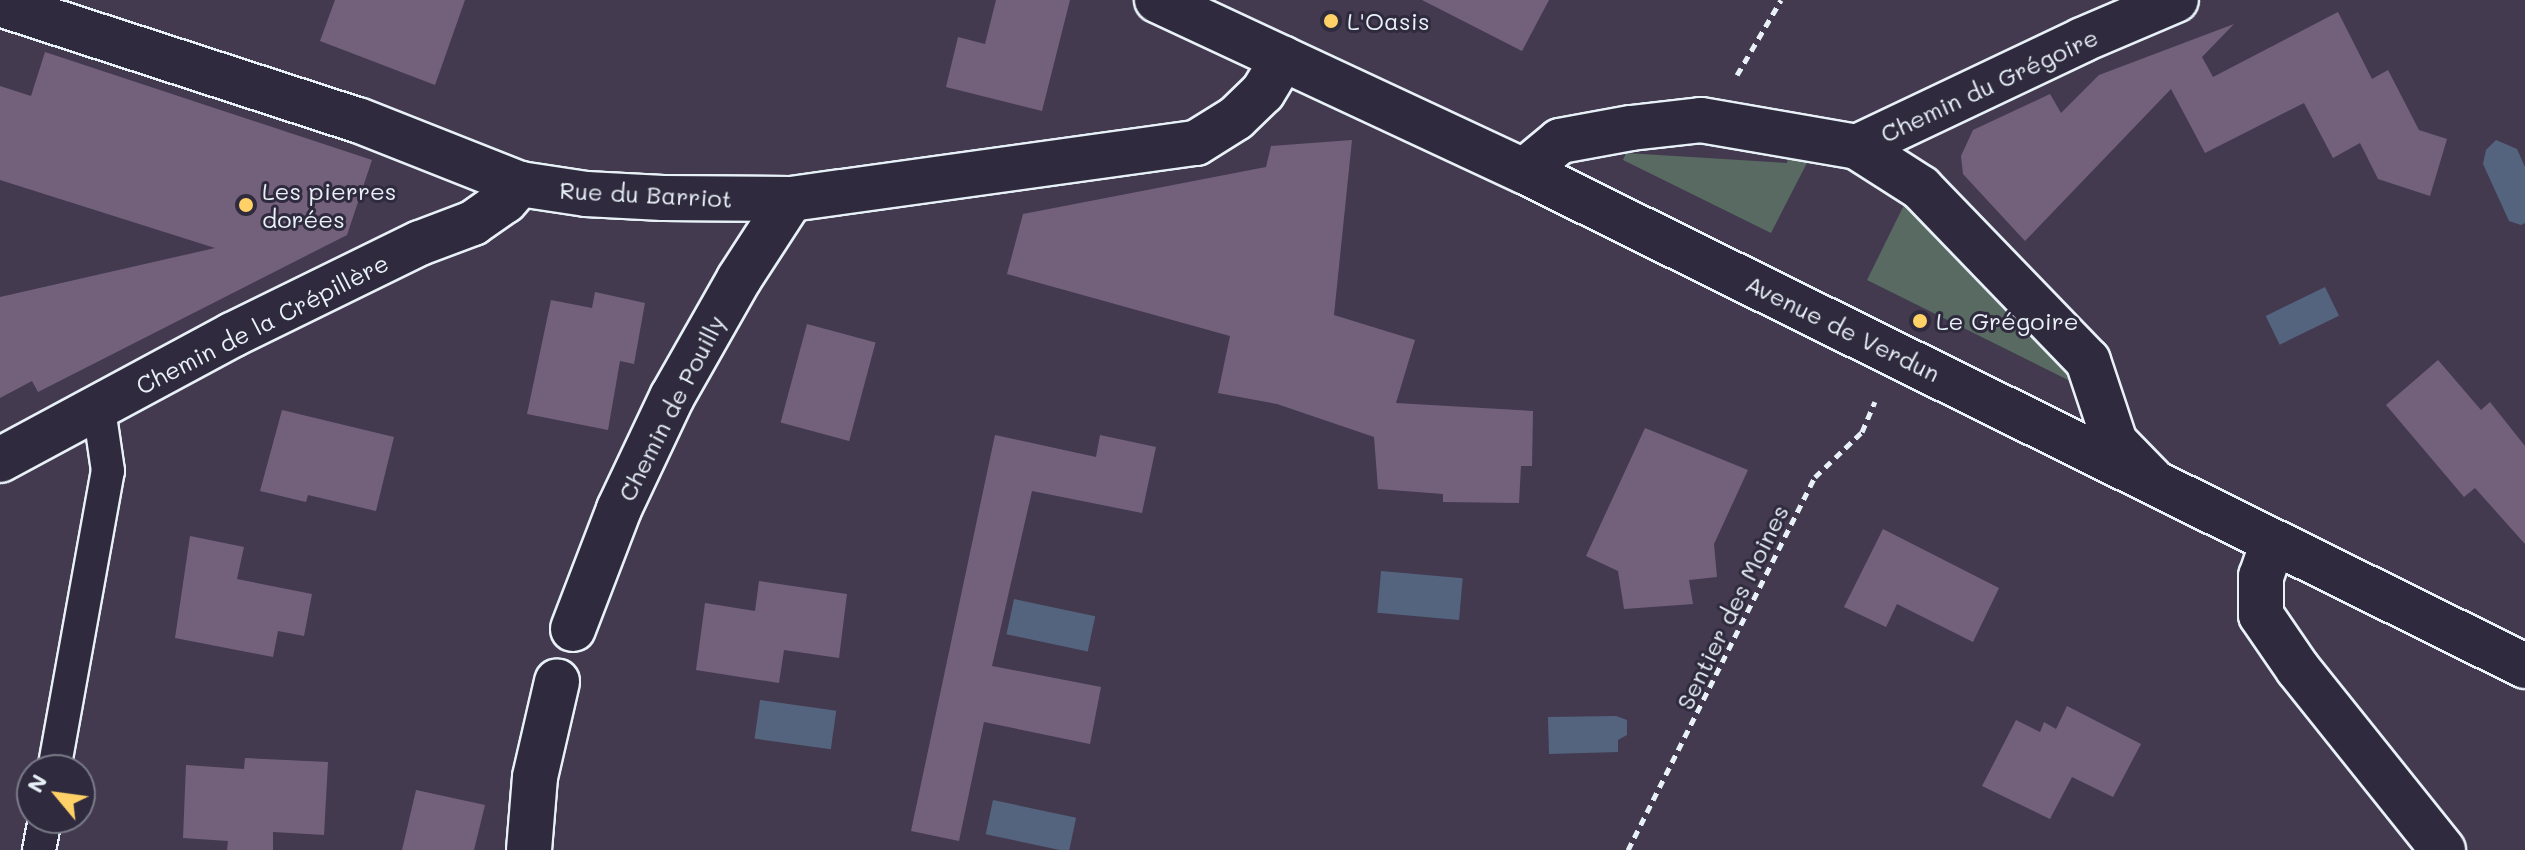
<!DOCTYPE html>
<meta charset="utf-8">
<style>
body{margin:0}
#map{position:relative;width:2525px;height:850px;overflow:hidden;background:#433a50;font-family:Mali,sans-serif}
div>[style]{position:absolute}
.green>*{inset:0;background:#586a62}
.water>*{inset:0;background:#54647e;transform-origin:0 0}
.building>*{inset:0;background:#73617b;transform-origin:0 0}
.path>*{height:5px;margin-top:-2.5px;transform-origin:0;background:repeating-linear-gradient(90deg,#e8f1f8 0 8px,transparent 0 14px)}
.roads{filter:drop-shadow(2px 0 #e8f1f8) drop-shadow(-2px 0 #e8f1f8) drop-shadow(0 2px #e8f1f8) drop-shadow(0 -2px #e8f1f8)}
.service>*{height:32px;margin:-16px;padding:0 16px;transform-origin:16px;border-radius:16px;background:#2f2a3d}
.minor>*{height:44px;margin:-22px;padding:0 22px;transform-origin:22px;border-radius:22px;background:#2f2a3d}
.tertiary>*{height:44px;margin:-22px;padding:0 22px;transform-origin:22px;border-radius:22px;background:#2f2a3d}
.dots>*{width:22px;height:22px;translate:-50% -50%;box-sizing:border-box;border:4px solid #2f2a3d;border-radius:50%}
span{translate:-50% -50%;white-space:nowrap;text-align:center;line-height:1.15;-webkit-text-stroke:6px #2f2a3d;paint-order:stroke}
.poi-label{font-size:24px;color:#e8f1f8}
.left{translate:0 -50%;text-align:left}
.street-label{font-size:24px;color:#e8f1f8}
.north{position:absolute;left:16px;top:754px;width:80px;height:80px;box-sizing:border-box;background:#2f2a3d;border:2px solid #797a88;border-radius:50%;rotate:299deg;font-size:22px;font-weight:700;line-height:32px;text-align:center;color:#e8f1f8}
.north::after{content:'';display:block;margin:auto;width:28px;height:36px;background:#ffd166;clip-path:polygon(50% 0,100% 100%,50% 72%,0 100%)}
</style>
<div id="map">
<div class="green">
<i style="clip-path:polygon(1790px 150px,1811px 155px,1771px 233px,1623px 160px,1626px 153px,1787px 163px)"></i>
<i style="clip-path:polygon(1907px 199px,2072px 373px,2068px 380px,1867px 280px)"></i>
</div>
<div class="water">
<i style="clip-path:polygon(2496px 140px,2517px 149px,2525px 167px,2525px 223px,2521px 225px,2509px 221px,2483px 164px,2486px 150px)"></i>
<i style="left:2325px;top:287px;width:32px;height:66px;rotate:64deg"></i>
<i style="left:1381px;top:571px;width:82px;height:42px;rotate:5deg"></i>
<i style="left:1014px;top:599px;width:83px;height:36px;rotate:12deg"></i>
<i style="left:760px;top:700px;width:77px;height:39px;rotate:8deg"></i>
<i style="clip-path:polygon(1616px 716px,1627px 720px,1627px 735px,1618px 740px,1618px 752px,1549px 754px,1548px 717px)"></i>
<i style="left:993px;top:800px;width:85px;height:35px;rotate:12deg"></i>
</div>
<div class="building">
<i style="clip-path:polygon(335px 0,465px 0,435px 85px,320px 41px)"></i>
<i style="clip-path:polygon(996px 0,1070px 0,1042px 111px,946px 87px,958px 37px,985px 44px)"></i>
<i style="clip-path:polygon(1422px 0,1549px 0,1522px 51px)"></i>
<i style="clip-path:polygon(2338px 12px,2372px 79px,2388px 70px,2419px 130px,2447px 139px,2430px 196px,2378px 179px,2360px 143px,2333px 158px,2304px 103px,2205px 153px,2171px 89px,2025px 241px,1963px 174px,1961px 156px,1973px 130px,2050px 94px,2061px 113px,2099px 75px,2234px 24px,2202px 57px,2213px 77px)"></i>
<i style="clip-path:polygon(45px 52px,372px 160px,347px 235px,38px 392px,32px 381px,0 398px,0 297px,215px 248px,0 180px,0 86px,31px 96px)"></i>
<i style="clip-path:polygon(1352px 140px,1334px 315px,1415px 340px,1396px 403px,1533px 411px,1532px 466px,1521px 466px,1519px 503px,1443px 502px,1443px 494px,1378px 489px,1374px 437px,1277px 404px,1218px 393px,1230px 336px,1007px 274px,1023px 214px,1266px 167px,1271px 146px)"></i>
<i style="clip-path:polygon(595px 292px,645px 303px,634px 364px,620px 361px,608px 430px,527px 414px,551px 300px,592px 308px)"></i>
<i style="left:807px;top:324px;width:71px;height:102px;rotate:15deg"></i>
<i style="clip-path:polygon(2438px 360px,2481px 410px,2490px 402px,2525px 446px,2525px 544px,2475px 488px,2464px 497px,2386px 405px)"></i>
<i style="clip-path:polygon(282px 410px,394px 437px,376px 511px,308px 495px,306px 502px,260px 491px)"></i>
<i style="clip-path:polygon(1645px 428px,1748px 470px,1714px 544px,1717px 577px,1689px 580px,1693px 604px,1624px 609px,1618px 571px,1586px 556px)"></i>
<i style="clip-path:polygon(995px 435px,1096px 457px,1100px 435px,1156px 447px,1142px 513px,1032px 491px,992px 666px,1101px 687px,1090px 744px,984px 722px,959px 841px,911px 831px)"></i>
<i style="clip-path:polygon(1883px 529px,1999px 588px,1973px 642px,1897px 604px,1886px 627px,1844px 607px)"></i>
<i style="clip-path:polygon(190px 536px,244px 547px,237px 579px,312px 594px,304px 636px,278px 631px,273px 657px,175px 638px)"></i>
<i style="clip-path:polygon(759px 581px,847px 594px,839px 658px,784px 650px,779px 683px,696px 670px,705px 603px,755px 611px)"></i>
<i style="clip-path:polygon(2067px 706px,2141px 744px,2113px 797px,2072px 777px,2050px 819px,1982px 786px,2016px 720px,2040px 732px,2044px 722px,2056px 729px)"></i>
<i style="clip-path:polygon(245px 758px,328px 762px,324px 835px,273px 832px,273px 850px,227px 850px,228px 841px,183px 838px,186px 765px,244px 769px)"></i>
<i style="clip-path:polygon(416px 790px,485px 805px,474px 850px,402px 850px)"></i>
</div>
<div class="path">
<i style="left:1737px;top:75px;width:87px;rotate:-59.6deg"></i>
<i style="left:1628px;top:850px;width:417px;rotate:-63.4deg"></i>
<i style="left:1815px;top:477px;width:65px;rotate:-43.8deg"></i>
<i style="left:1862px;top:432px;width:33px;rotate:-67deg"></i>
</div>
<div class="roads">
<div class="service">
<i style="left:54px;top:770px;width:304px;rotate:-79.8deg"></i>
<i style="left:108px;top:471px;width:63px;rotate:-98.3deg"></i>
<i style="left:39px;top:850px;width:33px;rotate:-79deg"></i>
</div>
<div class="minor">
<i style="left:0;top:4px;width:376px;rotate:18deg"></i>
<i style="left:358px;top:120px;width:174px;rotate:21.6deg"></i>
<i style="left:520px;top:184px;width:67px;rotate:8.6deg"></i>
<i style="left:586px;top:194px;width:77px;rotate:3deg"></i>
<i style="left:663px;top:198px;width:128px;rotate:0.4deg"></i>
<i style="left:791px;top:199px;width:409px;rotate:-7.9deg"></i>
<i style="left:1196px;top:143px;width:47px;rotate:-32deg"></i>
<i style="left:1236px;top:118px;width:37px;rotate:-44deg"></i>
<i style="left:1263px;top:92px;width:39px;rotate:-59deg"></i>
<i style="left:1857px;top:147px;width:76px;rotate:32.6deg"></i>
<i style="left:1921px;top:188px;width:240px;rotate:46deg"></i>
<i style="left:2088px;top:361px;width:85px;rotate:71.6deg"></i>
<i style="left:2115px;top:442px;width:52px;rotate:45.8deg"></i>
<i style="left:1524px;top:171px;width:47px;rotate:-39.8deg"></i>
<i style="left:1560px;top:141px;width:72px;rotate:-10.4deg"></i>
<i style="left:1631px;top:128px;width:70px;rotate:-6.5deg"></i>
<i style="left:1701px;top:120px;width:158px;rotate:9.8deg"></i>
<i style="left:1857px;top:147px;width:249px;rotate:-25.4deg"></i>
<i style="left:2082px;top:40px;width:102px;rotate:-23.1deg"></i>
<i style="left:0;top:460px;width:264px;rotate:-28.3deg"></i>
<i style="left:232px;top:335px;width:209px;rotate:-26.1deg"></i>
<i style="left:420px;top:243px;width:57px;rotate:-20.7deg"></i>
<i style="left:473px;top:223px;width:39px;rotate:-35deg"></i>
<i style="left:505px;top:201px;width:23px;rotate:-49deg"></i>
<i style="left:2273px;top:542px;width:36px;rotate:109deg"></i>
<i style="left:2261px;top:576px;width:39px;rotate:90deg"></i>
<i style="left:2261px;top:615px;width:65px;rotate:55.6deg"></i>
<i style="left:2298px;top:669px;width:232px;rotate:51.3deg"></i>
<i style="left:573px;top:629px;width:129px;rotate:-69deg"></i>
<i style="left:619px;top:509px;width:124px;rotate:-64.7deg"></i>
<i style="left:672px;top:397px;width:136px;rotate:-60.4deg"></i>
<i style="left:739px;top:279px;width:95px;rotate:-57deg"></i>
<i style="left:529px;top:850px;width:73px;rotate:-85.3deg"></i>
<i style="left:535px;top:777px;width:98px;rotate:-77deg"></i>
</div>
<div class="tertiary">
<i style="left:1157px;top:0;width:405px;rotate:25deg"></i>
<i style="left:1524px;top:171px;width:1117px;rotate:26.31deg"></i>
</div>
</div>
<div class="dots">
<i style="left:1331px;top:21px;background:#ffd166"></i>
<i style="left:246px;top:205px;background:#ffd166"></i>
<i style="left:1920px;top:321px;background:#ffd166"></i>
</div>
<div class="poi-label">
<span class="left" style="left:1347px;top:21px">L'Oasis</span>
<span class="left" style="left:262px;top:205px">Les pierres<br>dorées</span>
<span class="left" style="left:1936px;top:321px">Le Grégoire</span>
</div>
<div class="street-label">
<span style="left:1989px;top:85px;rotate:-25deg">Chemin du Grégoire</span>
<span style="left:646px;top:194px;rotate:3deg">Rue du Barriot</span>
<span style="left:262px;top:324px;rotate:-27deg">Chemin de la Crépillère</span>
<span style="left:1843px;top:328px;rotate:26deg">Avenue de Verdun</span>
<span style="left:671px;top:408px;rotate:-63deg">Chemin de Pouilly</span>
<span style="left:1732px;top:607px;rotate:-64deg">Sentier des Moines</span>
</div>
<div class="north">N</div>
</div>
